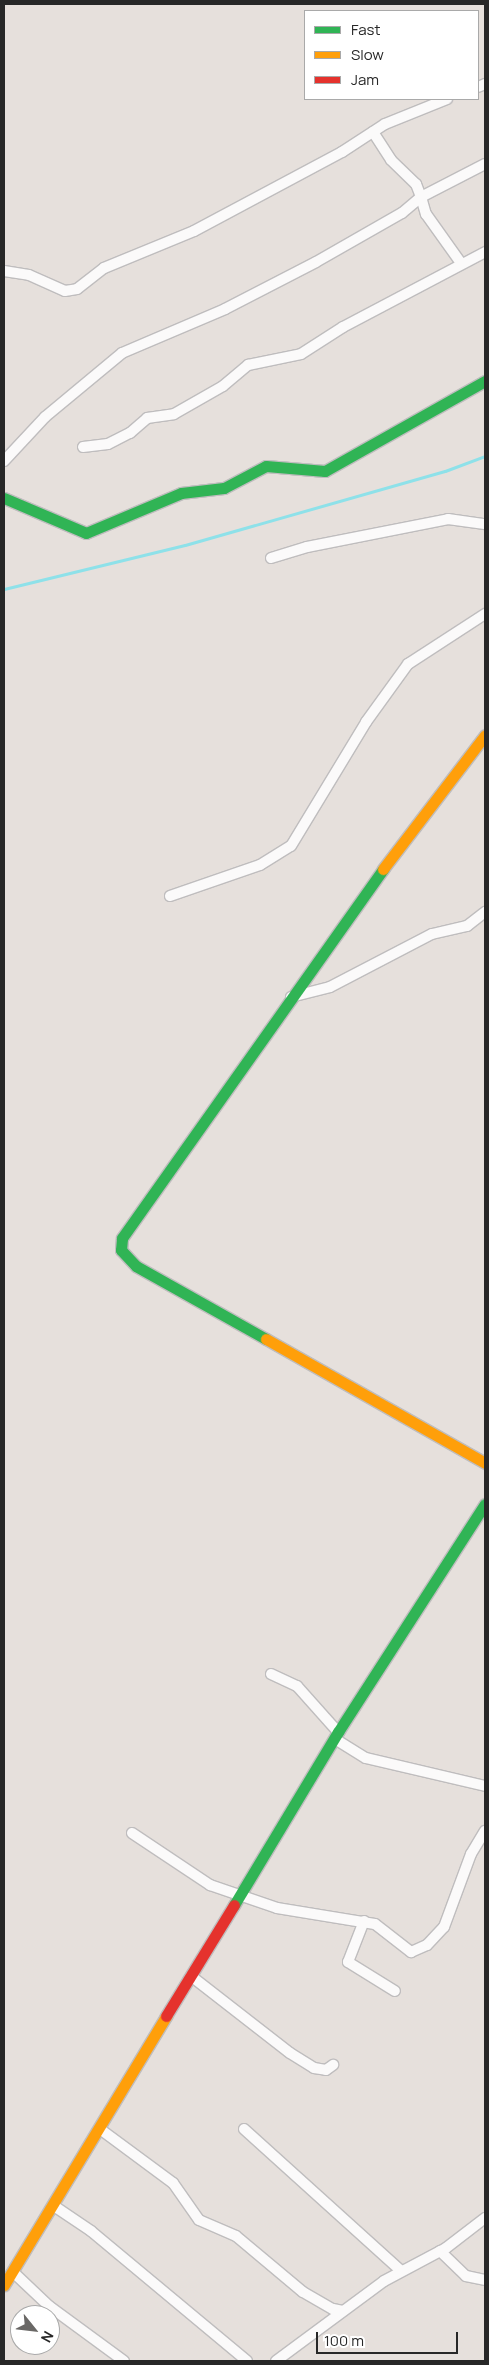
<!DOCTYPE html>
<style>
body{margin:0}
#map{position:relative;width:489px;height:2365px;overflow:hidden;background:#e6e0dc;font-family:Manrope,sans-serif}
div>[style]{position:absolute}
.stream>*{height:3px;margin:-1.5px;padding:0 1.5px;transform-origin:1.5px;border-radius:1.5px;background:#8ee1e9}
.roads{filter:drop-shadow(1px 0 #bfbdbe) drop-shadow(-1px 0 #bfbdbe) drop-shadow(0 1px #bfbdbe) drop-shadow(0 -1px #bfbdbe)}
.street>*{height:10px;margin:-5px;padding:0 5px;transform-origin:5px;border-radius:5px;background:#fbfafa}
.fast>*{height:11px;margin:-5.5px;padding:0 5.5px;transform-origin:5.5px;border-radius:5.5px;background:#30b455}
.slow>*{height:11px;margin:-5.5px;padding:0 5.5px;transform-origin:5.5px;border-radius:5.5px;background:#ff9f0a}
.jam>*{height:11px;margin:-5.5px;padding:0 5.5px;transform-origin:5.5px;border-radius:5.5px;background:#e5322d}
span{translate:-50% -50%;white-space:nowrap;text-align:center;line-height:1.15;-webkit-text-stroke:4.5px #fff;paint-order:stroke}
.frame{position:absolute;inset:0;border:5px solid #272727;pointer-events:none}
.legend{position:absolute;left:304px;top:10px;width:175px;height:90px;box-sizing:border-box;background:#fff;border:1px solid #a9a9a9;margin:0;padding:6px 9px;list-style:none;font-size:15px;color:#272727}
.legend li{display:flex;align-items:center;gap:10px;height:25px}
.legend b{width:25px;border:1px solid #a9a9a9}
.north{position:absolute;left:10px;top:2305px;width:50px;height:50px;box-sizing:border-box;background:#fff;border:1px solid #a9a9a9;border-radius:50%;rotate:119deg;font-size:14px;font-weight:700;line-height:20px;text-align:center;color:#272727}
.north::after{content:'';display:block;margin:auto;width:18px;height:22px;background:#6a6866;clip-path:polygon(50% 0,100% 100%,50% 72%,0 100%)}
.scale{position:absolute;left:316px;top:2332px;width:142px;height:22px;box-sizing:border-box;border:2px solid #272727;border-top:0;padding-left:6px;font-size:15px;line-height:18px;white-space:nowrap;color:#272727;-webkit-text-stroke:4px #fff;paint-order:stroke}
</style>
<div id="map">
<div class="stream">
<i style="left:4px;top:589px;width:186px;rotate:-13.7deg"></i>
<i style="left:185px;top:545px;width:270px;rotate:-15.9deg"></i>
<i style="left:445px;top:471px;width:43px;rotate:-20.6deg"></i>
</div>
<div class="roads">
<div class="street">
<i style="left:478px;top:87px;width:8px;rotate:-23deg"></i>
<i style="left:373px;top:132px;width:33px;rotate:57deg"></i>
<i style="left:391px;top:160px;width:35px;rotate:44deg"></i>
<i style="left:416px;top:184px;width:14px;rotate:69deg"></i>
<i style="left:421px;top:197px;width:72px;rotate:-27.3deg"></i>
<i style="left:421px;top:197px;width:18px;rotate:74deg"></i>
<i style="left:426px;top:214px;width:60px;rotate:54.5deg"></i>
<i style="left:4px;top:271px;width:25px;rotate:9deg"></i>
<i style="left:29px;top:275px;width:39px;rotate:24deg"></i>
<i style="left:65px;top:291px;width:12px;rotate:-9deg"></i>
<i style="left:77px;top:289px;width:34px;rotate:-38deg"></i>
<i style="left:104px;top:268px;width:97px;rotate:-22.3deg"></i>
<i style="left:194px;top:231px;width:168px;rotate:-28.1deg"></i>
<i style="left:342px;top:152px;width:51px;rotate:-33.1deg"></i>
<i style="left:385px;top:124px;width:67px;rotate:-22deg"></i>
<i style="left:83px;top:447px;width:25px;rotate:-7deg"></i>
<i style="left:108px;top:444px;width:25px;rotate:-27deg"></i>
<i style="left:130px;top:433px;width:23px;rotate:-41deg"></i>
<i style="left:147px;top:418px;width:27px;rotate:-8deg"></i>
<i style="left:174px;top:414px;width:56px;rotate:-29.7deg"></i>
<i style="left:223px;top:386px;width:33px;rotate:-40deg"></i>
<i style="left:248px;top:365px;width:54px;rotate:-11.7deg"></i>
<i style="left:301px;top:354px;width:50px;rotate:-32.7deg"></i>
<i style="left:343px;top:327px;width:161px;rotate:-27.8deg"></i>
<i style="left:4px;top:461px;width:60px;rotate:-47deg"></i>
<i style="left:45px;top:417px;width:100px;rotate:-39.7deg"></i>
<i style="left:122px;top:353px;width:112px;rotate:-23.1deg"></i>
<i style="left:225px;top:309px;width:102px;rotate:-27.3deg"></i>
<i style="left:316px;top:262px;width:99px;rotate:-29.7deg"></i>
<i style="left:402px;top:213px;width:25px;rotate:-40deg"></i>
<i style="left:271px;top:558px;width:38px;rotate:-17deg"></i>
<i style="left:307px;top:547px;width:144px;rotate:-11.2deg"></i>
<i style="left:448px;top:519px;width:37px;rotate:8deg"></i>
<i style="left:170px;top:896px;width:95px;rotate:-19deg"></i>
<i style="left:260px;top:865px;width:36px;rotate:-32deg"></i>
<i style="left:291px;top:846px;width:145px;rotate:-58.8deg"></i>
<i style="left:366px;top:722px;width:72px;rotate:-54.1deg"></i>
<i style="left:408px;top:664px;width:92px;rotate:-33deg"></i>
<i style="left:291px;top:997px;width:40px;rotate:-14.4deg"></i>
<i style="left:330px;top:987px;width:115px;rotate:-27.5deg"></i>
<i style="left:432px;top:934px;width:36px;rotate:-13deg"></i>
<i style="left:467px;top:926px;width:23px;rotate:-38deg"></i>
<i style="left:271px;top:1674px;width:29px;rotate:25deg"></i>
<i style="left:297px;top:1686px;width:62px;rotate:48.3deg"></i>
<i style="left:335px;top:1739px;width:36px;rotate:32deg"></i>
<i style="left:366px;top:1758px;width:122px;rotate:13.2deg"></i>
<i style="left:132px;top:1833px;width:94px;rotate:33.7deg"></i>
<i style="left:210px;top:1885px;width:71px;rotate:18.9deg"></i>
<i style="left:277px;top:1908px;width:99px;rotate:9.3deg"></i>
<i style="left:375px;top:1924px;width:46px;rotate:37.9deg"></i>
<i style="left:411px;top:1952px;width:17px;rotate:-24deg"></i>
<i style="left:427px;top:1945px;width:25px;rotate:-47deg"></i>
<i style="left:444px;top:1927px;width:78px;rotate:-69.7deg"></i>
<i style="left:471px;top:1854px;width:27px;rotate:-59deg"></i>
<i style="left:364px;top:1921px;width:44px;rotate:111.3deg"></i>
<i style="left:348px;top:1962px;width:55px;rotate:31.7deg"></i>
<i style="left:191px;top:1976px;width:125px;rotate:37.9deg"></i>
<i style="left:290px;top:2053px;width:28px;rotate:32deg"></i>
<i style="left:314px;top:2068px;width:12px;rotate:9deg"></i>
<i style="left:326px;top:2070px;width:9px;rotate:-36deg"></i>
<i style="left:100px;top:2129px;width:91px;rotate:36.5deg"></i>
<i style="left:173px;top:2183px;width:45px;rotate:54.9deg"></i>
<i style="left:199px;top:2220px;width:40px;rotate:23.4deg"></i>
<i style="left:236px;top:2236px;width:87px;rotate:39.9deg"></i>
<i style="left:303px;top:2292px;width:34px;rotate:30deg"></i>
<i style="left:333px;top:2309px;width:10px;rotate:11deg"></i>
<i style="left:244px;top:2129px;width:210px;rotate:42.1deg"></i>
<i style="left:54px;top:2206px;width:45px;rotate:34deg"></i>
<i style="left:91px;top:2231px;width:203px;rotate:39.8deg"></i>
<i style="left:440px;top:2251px;width:36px;rotate:44deg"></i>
<i style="left:466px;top:2276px;width:19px;rotate:12deg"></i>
<i style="left:13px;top:2272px;width:50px;rotate:43.4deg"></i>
<i style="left:49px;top:2306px;width:93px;rotate:36.3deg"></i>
<i style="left:276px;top:2361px;width:134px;rotate:-36.5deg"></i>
<i style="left:384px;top:2281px;width:70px;rotate:-28deg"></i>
<i style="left:446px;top:2248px;width:49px;rotate:-37.6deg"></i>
</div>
<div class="fast">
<i style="left:4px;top:498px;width:89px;rotate:23.1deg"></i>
<i style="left:86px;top:533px;width:103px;rotate:-22.8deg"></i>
<i style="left:181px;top:493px;width:43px;rotate:-6.6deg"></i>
<i style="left:224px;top:488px;width:47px;rotate:-27.6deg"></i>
<i style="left:266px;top:466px;width:59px;rotate:4.8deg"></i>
<i style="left:325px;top:471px;width:184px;rotate:-29.4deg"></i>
<i style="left:266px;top:1339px;width:149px;rotate:-150.7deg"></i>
<i style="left:136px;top:1266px;width:22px;rotate:-133deg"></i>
<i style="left:121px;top:1250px;width:12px;rotate:-85deg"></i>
<i style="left:122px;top:1238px;width:452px;rotate:-54.7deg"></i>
<i style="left:234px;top:1905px;width:202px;rotate:-59deg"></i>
<i style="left:338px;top:1732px;width:271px;rotate:-57.2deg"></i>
</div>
<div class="slow">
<i style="left:383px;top:869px;width:168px;rotate:-52.7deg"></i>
<i style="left:266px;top:1339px;width:252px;rotate:29.5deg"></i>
<i style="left:4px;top:2285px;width:314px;rotate:-58.9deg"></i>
</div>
<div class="jam">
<i style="left:166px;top:2016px;width:130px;rotate:-58.5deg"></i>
</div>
</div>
<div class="frame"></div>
<ul class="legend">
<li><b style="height:6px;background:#30b455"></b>Fast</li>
<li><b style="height:6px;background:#ff9f0a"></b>Slow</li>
<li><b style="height:6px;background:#e5322d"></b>Jam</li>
</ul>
<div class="north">N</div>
<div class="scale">100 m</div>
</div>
